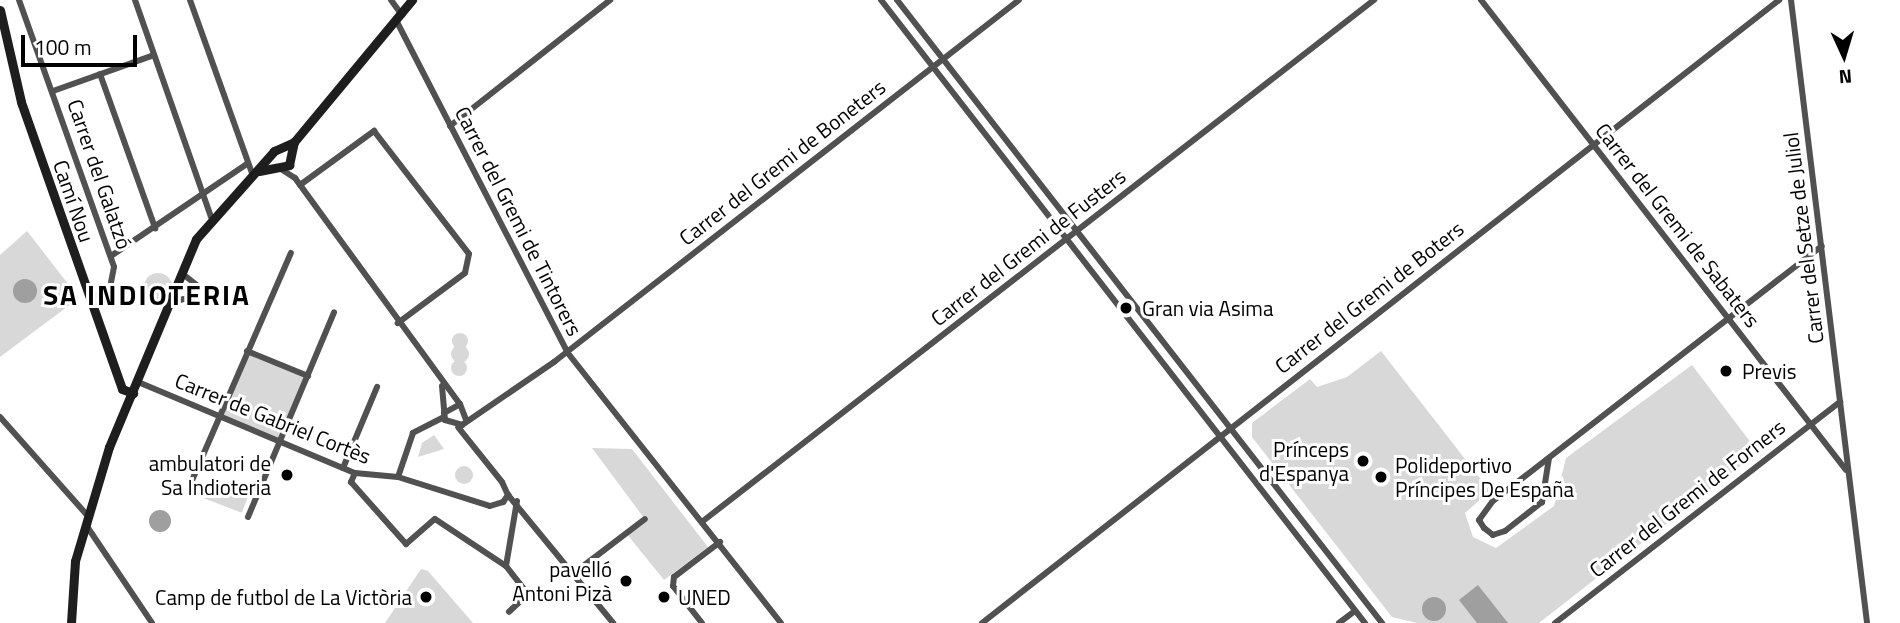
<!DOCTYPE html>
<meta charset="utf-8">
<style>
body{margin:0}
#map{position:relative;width:1900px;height:623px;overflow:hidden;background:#fff;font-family:"Titillium Web",sans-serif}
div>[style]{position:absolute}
.green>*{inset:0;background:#d8d8d8;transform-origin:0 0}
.round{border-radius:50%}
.water>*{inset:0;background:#9f9f9f}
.street>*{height:6px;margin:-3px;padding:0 3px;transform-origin:3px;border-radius:3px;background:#515151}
.secondary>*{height:9px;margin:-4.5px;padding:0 4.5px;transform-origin:4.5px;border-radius:4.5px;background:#1e1e1e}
.dots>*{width:19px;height:19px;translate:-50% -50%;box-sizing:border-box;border:4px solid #fff;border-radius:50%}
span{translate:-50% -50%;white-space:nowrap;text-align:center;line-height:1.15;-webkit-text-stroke:6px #fff;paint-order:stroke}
.street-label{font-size:21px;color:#000}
.poi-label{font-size:21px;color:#000}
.left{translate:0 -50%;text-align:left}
.right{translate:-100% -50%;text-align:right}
.district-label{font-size:28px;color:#000;font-weight:700;letter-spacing:2px}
.north{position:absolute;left:1809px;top:21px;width:70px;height:70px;-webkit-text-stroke:5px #fff;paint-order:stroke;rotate:176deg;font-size:19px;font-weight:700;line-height:28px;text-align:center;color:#000}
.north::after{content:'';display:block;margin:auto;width:24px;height:32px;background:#000;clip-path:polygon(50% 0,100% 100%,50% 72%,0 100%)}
.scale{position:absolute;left:21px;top:35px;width:116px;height:32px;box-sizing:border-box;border:4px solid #000;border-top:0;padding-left:9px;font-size:21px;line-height:24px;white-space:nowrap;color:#000;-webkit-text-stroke:5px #fff;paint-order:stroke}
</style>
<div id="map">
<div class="green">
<i style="clip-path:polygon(27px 231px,79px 298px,0 357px,0 255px)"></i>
<i class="round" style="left:144px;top:273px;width:28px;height:28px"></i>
<i class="round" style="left:452px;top:333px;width:16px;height:16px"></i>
<i class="round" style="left:451px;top:345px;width:18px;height:18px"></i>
<i style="left:247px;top:351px;width:66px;height:70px;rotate:22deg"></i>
<i style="clip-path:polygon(1381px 351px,1490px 491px,1465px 513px,1473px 537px,1496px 548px,1554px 506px,1566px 458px,1692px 365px,1758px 452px,1539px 623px,1417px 623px,1392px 617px,1252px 437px,1252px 423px,1310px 379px,1317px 387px,1347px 377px)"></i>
<i class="round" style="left:451px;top:360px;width:16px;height:16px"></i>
<i style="clip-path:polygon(434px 435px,444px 449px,418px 457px,422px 443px)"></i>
<i style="clip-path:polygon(592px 448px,632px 449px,708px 547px,664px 580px,626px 533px,644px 518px)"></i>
<i class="round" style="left:455px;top:466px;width:18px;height:18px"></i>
<i style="left:209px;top:481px;width:42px;height:18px;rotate:21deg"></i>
<i style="clip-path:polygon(421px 569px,428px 571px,473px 623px,385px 623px)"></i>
</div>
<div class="water">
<i class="round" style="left:13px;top:279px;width:24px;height:24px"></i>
<i class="round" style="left:149px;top:510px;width:22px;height:22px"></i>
<i style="clip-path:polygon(1478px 585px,1508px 623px,1477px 623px,1459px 600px)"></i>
<i class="round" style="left:1422px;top:597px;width:24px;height:24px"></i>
</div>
<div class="street">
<i style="left:19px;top:0;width:283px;rotate:70.4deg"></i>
<i style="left:114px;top:267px;width:20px;rotate:101deg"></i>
<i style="left:110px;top:287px;width:23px;rotate:149deg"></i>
<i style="left:135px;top:0;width:230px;rotate:70.7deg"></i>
<i style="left:190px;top:0;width:187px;rotate:70.3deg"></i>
<i style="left:391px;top:0;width:19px;rotate:54deg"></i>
<i style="left:881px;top:0;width:789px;rotate:52.16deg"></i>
<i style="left:897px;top:0;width:790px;rotate:52.1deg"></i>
<i style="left:1481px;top:0;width:595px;rotate:52.17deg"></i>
<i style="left:1791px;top:0;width:628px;rotate:83.04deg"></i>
<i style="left:397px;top:22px;width:371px;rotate:62.7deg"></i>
<i style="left:567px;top:352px;width:345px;rotate:51.7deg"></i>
<i style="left:100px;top:74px;width:164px;rotate:70.3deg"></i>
<i style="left:53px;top:91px;width:107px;rotate:-19.6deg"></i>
<i style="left:450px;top:126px;width:204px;rotate:-38.2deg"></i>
<i style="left:281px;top:169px;width:17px;rotate:33deg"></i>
<i style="left:295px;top:178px;width:280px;rotate:53.9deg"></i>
<i style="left:300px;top:185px;width:92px;rotate:-36.1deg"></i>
<i style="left:374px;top:131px;width:155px;rotate:52.3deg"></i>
<i style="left:469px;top:254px;width:19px;rotate:102deg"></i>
<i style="left:465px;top:273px;width:84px;rotate:143.3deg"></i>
<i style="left:111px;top:256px;width:164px;rotate:-34.1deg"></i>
<i style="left:172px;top:302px;width:25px;rotate:-14deg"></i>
<i style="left:196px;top:296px;width:10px;rotate:-79deg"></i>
<i style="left:198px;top:286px;width:18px;rotate:-142deg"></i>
<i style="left:247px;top:351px;width:66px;rotate:22.3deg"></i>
<i style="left:138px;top:382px;width:235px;rotate:22.8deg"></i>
<i style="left:355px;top:473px;width:43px;rotate:5.3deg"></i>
<i style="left:442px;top:386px;width:34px;rotate:85deg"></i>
<i style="left:445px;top:420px;width:18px;rotate:16deg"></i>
<i style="left:462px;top:425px;width:112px;rotate:-34.4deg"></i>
<i style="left:554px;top:362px;width:589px;rotate:-37.9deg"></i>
<i style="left:444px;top:413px;width:18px;rotate:-29deg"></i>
<i style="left:460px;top:404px;width:17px;rotate:69deg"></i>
<i style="left:0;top:417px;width:132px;rotate:48.4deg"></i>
<i style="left:444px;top:417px;width:35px;rotate:153deg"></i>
<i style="left:413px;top:433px;width:46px;rotate:108.8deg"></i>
<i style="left:398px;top:477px;width:96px;rotate:17.5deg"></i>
<i style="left:490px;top:506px;width:14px;rotate:-17deg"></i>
<i style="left:503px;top:502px;width:9px;rotate:-54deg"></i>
<i style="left:508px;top:495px;width:14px;rotate:-115deg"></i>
<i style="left:502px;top:482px;width:70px;rotate:-128.7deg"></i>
<i style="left:1549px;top:458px;width:45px;rotate:99deg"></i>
<i style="left:1542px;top:502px;width:47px;rotate:141.9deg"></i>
<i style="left:1505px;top:531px;width:13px;rotate:162deg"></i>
<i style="left:1493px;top:535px;width:11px;rotate:-142deg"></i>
<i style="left:1484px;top:528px;width:9px;rotate:-122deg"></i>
<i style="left:1479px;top:520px;width:24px;rotate:-54deg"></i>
<i style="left:1493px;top:501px;width:416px;rotate:-37.8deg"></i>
<i style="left:343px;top:468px;width:88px;rotate:-67.2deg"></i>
<i style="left:355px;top:473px;width:10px;rotate:114deg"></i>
<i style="left:351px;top:482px;width:83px;rotate:48.4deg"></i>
<i style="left:406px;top:544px;width:38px;rotate:-41deg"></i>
<i style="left:435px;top:519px;width:85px;rotate:33.5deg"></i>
<i style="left:506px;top:566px;width:66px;rotate:-80.4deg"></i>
<i style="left:190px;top:485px;width:253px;rotate:-66.5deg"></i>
<i style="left:508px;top:495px;width:166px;rotate:50.6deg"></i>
<i style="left:248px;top:517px;width:222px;rotate:-67.2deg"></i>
<i style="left:703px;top:521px;width:850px;rotate:-37.83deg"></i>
<i style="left:86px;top:525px;width:118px;rotate:56deg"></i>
<i style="left:506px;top:566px;width:36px;rotate:52deg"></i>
<i style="left:528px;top:594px;width:26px;rotate:137deg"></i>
<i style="left:574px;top:573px;width:89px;rotate:-37.3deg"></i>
<i style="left:702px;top:623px;width:47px;rotate:-128.1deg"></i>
<i style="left:673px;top:586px;width:9px;rotate:-84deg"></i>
<i style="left:674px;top:577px;width:58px;rotate:-37.3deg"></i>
<i style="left:982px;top:623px;width:1012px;rotate:-38.01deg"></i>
<i style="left:1339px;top:623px;width:20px;rotate:-37deg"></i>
<i style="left:1555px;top:623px;width:361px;rotate:-37.8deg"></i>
</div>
<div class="secondary">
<i style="left:0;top:10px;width:94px;rotate:77.1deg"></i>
<i style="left:21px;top:102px;width:304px;rotate:70.6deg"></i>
<i style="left:122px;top:389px;width:12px;rotate:20deg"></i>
<i style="left:259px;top:171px;width:31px;rotate:-11deg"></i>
<i style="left:289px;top:165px;width:24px;rotate:-78deg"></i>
<i style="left:71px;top:623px;width:62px;rotate:-86.3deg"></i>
<i style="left:75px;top:561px;width:119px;rotate:-73.4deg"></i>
<i style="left:109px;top:447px;width:225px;rotate:-67.3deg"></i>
<i style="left:196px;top:239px;width:118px;rotate:-48.4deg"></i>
<i style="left:274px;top:151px;width:22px;rotate:-24deg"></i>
<i style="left:294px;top:142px;width:185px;rotate:-50.3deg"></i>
</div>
<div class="dots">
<i style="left:1126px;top:308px;background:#000"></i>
<i style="left:1726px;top:371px;background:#000"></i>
<i style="left:1363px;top:461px;background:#000"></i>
<i style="left:287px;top:475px;background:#000"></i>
<i style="left:1381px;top:477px;background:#000"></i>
<i style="left:626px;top:581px;background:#000"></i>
<i style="left:426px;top:597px;background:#000"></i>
<i style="left:664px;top:597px;background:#000"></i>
</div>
<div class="street-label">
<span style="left:782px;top:162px;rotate:-38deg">Carrer del Gremi de Boneters</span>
<span style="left:100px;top:174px;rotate:71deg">Carrer del Galatzó</span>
<span style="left:74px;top:201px;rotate:71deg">Camí Nou</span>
<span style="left:519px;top:221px;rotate:63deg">Carrer del Gremi de Tintorers</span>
<span style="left:1678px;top:225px;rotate:52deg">Carrer del Gremi de Sabaters</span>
<span style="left:1803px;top:238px;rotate:-97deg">Carrer del Setze de Juliol</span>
<span style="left:1028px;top:247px;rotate:-38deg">Carrer del Gremi de Fusters</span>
<span style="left:1369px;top:297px;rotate:-38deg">Carrer del Gremi de Boters</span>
<span style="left:273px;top:418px;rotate:22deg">Carrer de Gabriel Cortès</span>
<span style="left:1687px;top:498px;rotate:-38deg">Carrer del Gremi de Forners</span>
</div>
<div class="poi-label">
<span class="left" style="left:1142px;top:308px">Gran via Asima</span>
<span class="left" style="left:1742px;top:371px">Previs</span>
<span class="right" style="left:1349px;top:461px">Prínceps<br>d'Espanya</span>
<span class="right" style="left:271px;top:475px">ambulatori de<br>Sa Indioteria</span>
<span class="left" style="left:1395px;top:477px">Polideportivo<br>Príncipes De España</span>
<span class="right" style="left:612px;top:581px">pavelló<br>Antoni Pizà</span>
<span class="right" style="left:412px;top:597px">Camp de futbol de La Victòria</span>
<span class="left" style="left:678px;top:597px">UNED</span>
</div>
<div class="district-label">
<span style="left:147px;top:295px">SA INDIOTERIA</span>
</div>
<div class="north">N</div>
<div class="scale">100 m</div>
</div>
